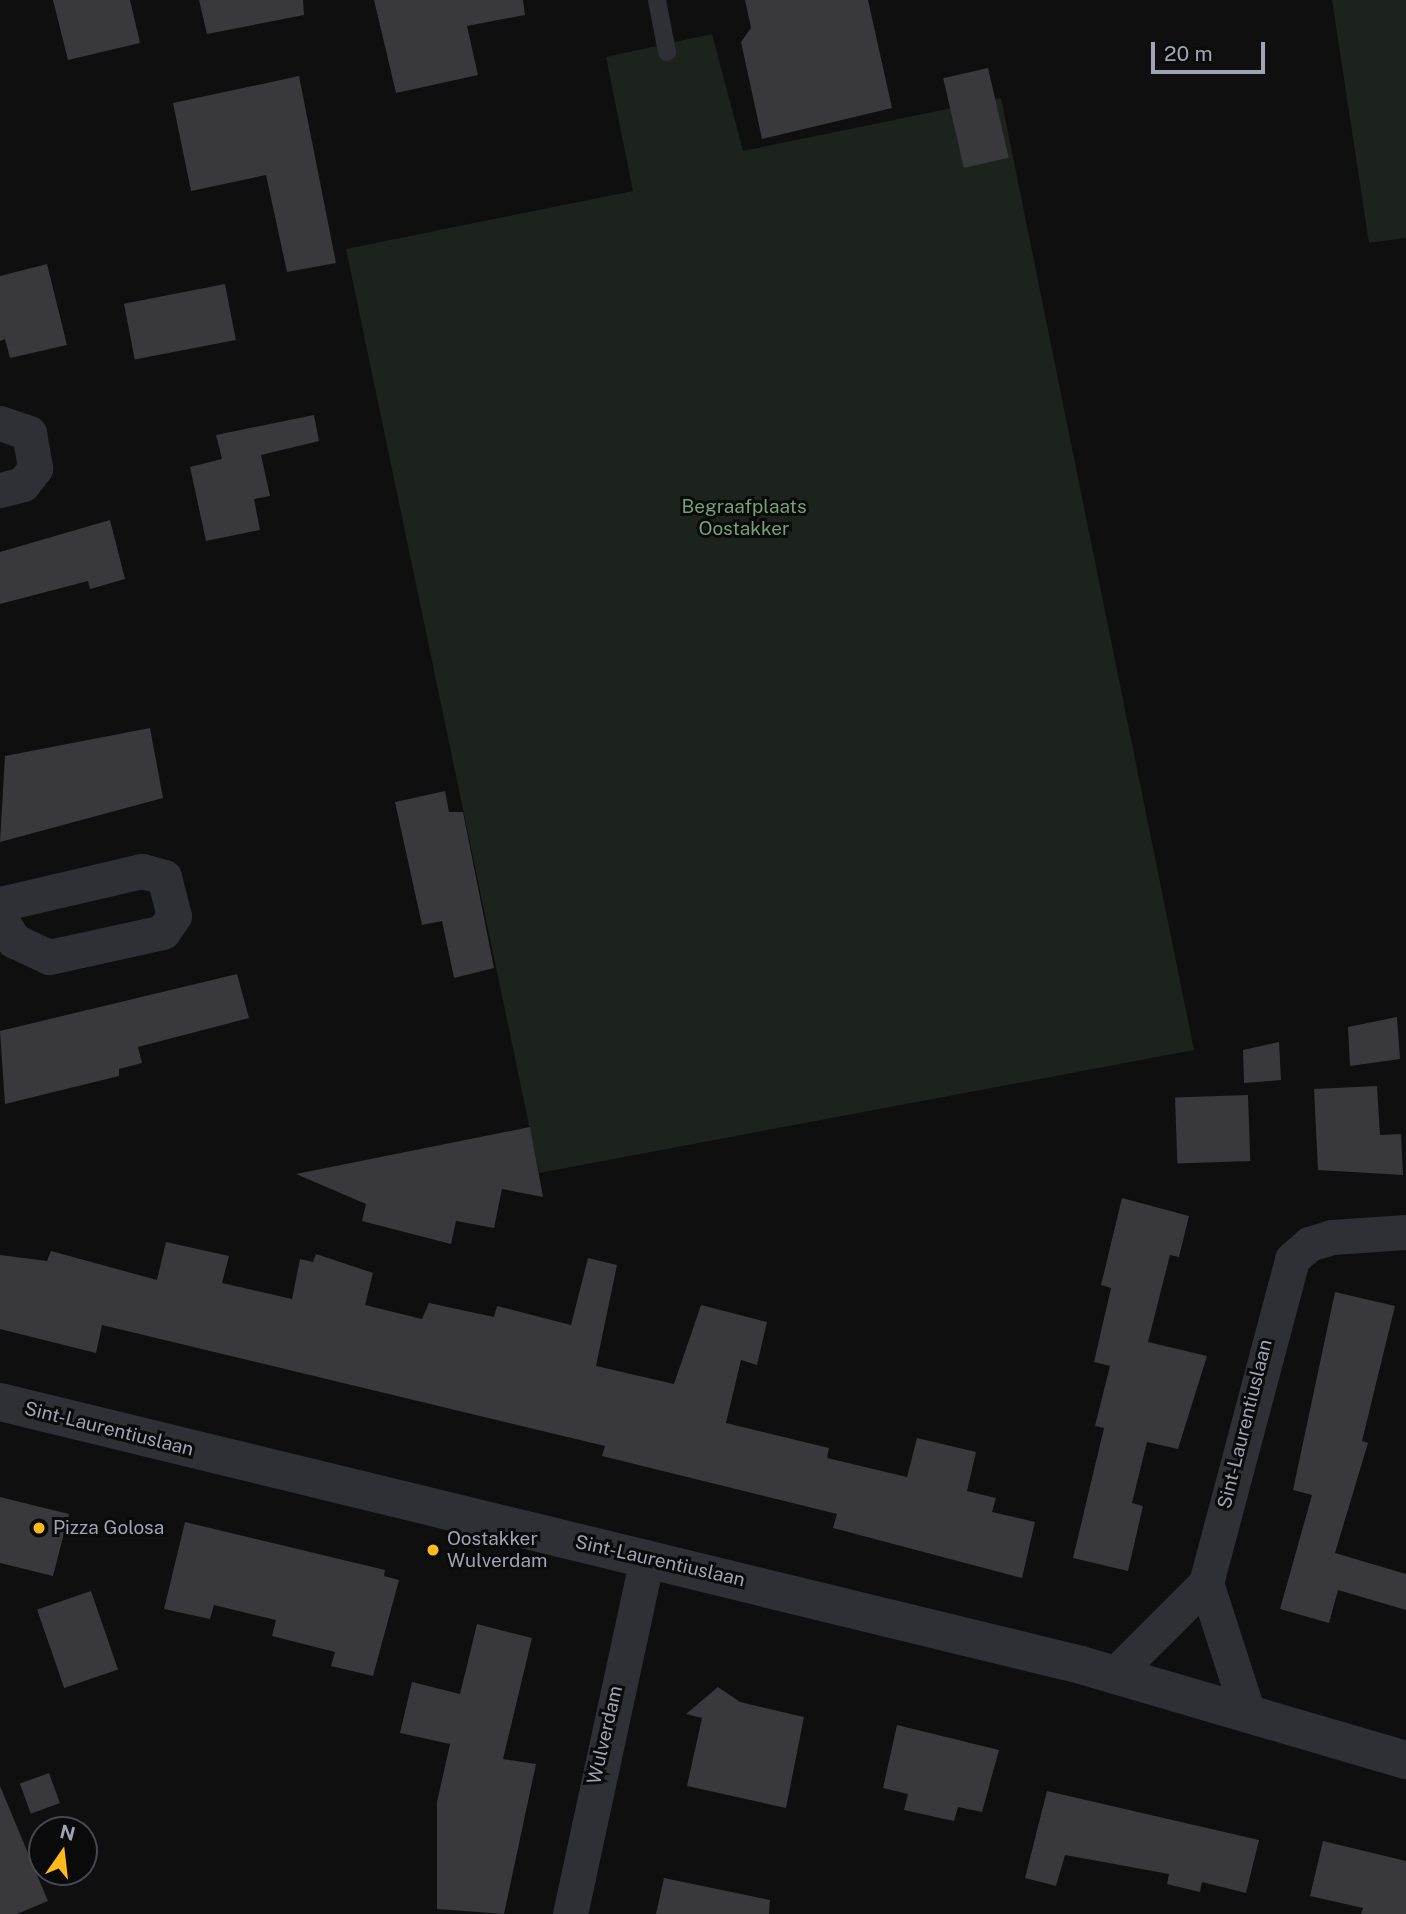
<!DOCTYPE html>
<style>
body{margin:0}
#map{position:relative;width:1406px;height:1914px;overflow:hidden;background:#0f0f10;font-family:"Public Sans",sans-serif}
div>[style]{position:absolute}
.green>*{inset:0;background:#1b231c}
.building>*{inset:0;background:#38383d;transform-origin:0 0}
.service>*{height:18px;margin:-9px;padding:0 9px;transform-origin:9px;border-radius:9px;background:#2f3035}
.minor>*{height:35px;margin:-17.5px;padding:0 17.5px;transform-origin:17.5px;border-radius:17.5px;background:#2f3035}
.tertiary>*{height:38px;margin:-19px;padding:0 19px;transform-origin:19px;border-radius:19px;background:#2f3035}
.dots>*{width:19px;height:19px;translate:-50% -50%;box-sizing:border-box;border:4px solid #0a0a0b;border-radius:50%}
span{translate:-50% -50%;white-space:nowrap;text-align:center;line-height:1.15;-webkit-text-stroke:6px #0a0a0b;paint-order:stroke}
.park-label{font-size:19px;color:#73a077}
.street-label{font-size:19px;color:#9ea4b3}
.poi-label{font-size:19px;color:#9ea4b3}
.left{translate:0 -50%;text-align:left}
.north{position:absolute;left:28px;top:1816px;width:70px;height:70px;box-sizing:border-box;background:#0a0a0b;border:2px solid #45484e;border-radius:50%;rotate:14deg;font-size:19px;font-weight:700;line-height:28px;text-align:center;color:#9ea4b3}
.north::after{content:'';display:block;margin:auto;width:24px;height:32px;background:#ffb918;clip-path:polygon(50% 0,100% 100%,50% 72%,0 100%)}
.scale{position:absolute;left:1151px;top:42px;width:114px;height:32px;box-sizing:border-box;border:4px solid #9ea4b3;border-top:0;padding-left:9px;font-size:21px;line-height:24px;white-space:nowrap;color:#9ea4b3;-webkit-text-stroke:5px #0a0a0b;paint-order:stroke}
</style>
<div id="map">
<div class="green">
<i style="clip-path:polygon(1332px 0,1406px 0,1406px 238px,1369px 243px)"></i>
<i style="clip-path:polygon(712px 34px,743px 151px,1001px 98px,1194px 1050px,539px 1173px,346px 249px,633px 191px,606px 57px)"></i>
</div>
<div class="building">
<i style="clip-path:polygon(53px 0,130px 0,140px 43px,68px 60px)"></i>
<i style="clip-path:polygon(199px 0,303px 0,304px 15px,207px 34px)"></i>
<i style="clip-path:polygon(374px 0,523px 0,525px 15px,467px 26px,478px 75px,396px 93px)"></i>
<i style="clip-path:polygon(745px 0,868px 0,892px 108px,762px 139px,741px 42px,751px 28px)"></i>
<i style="left:988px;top:68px;width:92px;height:46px;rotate:77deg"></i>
<i style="clip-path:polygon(299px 76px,336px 263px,287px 272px,266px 175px,191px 191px,173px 103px)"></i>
<i style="clip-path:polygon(47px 264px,67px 345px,10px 358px,5px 339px,0 341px,0 276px)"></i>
<i style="left:225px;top:284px;width:57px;height:103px;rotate:79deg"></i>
<i style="clip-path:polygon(314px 415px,319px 441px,261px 455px,270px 496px,254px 499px,260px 530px,206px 541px,190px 467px,222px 459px,216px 435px)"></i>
<i style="clip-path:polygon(110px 520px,125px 579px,90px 589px,88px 581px,0 604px,0 552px)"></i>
<i style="clip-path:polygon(150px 728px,163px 798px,0 842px,5px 756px)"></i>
<i style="clip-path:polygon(445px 791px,449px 812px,463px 812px,494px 968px,454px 978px,442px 921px,422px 925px,395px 802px)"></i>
<i style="clip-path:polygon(237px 974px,249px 1018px,138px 1047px,142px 1063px,119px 1069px,119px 1076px,5px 1104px,0 1031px)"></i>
<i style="clip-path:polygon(1397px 1017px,1400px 1059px,1350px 1066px,1348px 1027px)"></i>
<i style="clip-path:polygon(1279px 1042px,1281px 1080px,1244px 1083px,1243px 1050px)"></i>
<i style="clip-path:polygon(1377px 1086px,1380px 1135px,1401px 1134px,1403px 1175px,1318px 1170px,1314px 1089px)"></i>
<i style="left:1248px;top:1095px;width:66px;height:73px;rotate:88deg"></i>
<i style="clip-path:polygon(530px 1127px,543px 1197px,502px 1189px,494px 1228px,456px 1221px,451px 1244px,362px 1221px,366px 1204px,296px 1174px)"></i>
<i style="clip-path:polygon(1122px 1198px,1189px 1216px,1179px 1257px,1170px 1255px,1148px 1342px,1207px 1356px,1178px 1449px,1147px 1442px,1132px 1503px,1143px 1506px,1128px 1571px,1073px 1558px,1104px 1428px,1095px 1426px,1110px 1366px,1094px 1362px,1111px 1288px,1101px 1285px)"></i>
<i style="clip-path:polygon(166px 1242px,229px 1256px,222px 1283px,292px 1299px,300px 1259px,313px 1262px,316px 1254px,373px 1273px,365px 1305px,422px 1319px,429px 1303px,494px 1317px,497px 1306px,571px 1325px,588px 1258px,617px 1265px,596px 1366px,674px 1384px,701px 1305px,767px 1322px,757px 1365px,741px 1360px,726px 1423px,829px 1448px,827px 1458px,907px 1477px,917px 1438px,976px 1452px,967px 1491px,996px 1498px,992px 1512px,1035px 1522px,1022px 1578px,833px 1528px,837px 1514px,602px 1456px,605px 1446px,102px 1325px,96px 1353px,0 1329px,0 1255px,47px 1261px,51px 1251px,157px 1280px)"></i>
<i style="clip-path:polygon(1335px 1292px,1395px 1306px,1362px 1441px,1368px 1443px,1335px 1553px,1406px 1574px,1406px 1610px,1338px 1590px,1329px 1623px,1280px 1609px,1312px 1495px,1293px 1490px)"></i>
<i style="clip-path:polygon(0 1497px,69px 1514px,53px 1576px,0 1563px)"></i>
<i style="clip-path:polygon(185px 1522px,385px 1570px,384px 1576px,399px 1580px,373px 1676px,331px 1666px,335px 1652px,272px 1636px,276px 1620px,214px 1605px,210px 1619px,164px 1609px)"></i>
<i style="left:91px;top:1591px;width:83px;height:57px;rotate:71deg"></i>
<i style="clip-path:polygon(477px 1624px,532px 1638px,503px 1759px,536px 1764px,504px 1914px,437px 1909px,437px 1802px,450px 1744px,400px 1733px,412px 1682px,460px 1694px)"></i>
<i style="clip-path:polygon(718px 1687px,740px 1702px,804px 1717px,786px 1808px,687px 1786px,702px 1718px,686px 1714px)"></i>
<i style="clip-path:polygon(897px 1725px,999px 1750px,982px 1812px,958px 1807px,954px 1821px,904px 1810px,908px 1794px,883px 1788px)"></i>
<i style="left:49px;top:1773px;width:32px;height:31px;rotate:70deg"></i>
<i style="clip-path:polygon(0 1786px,48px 1901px,17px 1914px,0 1914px)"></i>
<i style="clip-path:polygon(1047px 1791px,1259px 1840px,1246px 1893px,1202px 1882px,1200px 1892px,1167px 1884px,1169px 1874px,1065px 1855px,1056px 1886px,1025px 1878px)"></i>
<i style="clip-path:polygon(1323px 1841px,1406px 1861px,1406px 1914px,1361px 1914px,1363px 1908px,1310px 1896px)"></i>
<i style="clip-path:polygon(664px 1878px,770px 1900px,769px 1914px,656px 1914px)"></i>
</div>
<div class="service">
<i style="left:657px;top:0;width:53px;rotate:79.1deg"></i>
</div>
<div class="minor">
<i style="left:0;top:423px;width:31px;rotate:19deg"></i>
<i style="left:29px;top:433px;width:36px;rotate:80deg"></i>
<i style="left:35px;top:468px;width:20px;rotate:127deg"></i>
<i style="left:23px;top:484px;width:24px;rotate:165deg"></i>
<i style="left:0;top:904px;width:146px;rotate:-13.1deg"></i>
<i style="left:142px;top:871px;width:23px;rotate:15deg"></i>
<i style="left:164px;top:877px;width:40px;rotate:75.6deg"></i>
<i style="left:174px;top:916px;width:19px;rotate:125deg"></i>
<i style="left:163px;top:932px;width:117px;rotate:167.6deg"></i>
<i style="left:49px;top:957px;width:38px;rotate:-155deg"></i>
<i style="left:14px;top:941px;width:27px;rotate:-121deg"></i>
<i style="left:1206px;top:1583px;width:133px;rotate:72.1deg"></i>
<i style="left:1115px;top:1674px;width:129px;rotate:-45deg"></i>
<i style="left:1206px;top:1583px;width:335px;rotate:-75.1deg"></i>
<i style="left:1292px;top:1259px;width:23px;rotate:-41deg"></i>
<i style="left:1309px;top:1244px;width:24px;rotate:-17deg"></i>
<i style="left:1332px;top:1237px;width:74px;rotate:-3.9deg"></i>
<i style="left:570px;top:1914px;width:365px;rotate:-77.8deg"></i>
</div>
<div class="tertiary">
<i style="left:0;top:1402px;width:1113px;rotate:13.67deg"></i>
<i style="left:1081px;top:1665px;width:339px;rotate:16.3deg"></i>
</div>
<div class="dots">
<i style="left:39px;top:1528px;background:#ffb918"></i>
<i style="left:433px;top:1550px;background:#ffb918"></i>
</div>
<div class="park-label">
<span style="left:744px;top:518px">Begraafplaats<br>Oostakker</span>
</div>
<div class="street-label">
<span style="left:1245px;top:1424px;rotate:-76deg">Sint-Laurentiuslaan</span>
<span style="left:109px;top:1429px;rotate:14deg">Sint-Laurentiuslaan</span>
<span style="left:660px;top:1561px;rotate:13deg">Sint-Laurentiuslaan</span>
<span style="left:605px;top:1735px;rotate:-77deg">Wulverdam</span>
</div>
<div class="poi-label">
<span class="left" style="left:53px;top:1528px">Pizza Golosa</span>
<span class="left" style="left:447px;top:1550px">Oostakker<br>Wulverdam</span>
</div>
<div class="north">N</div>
<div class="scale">20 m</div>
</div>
